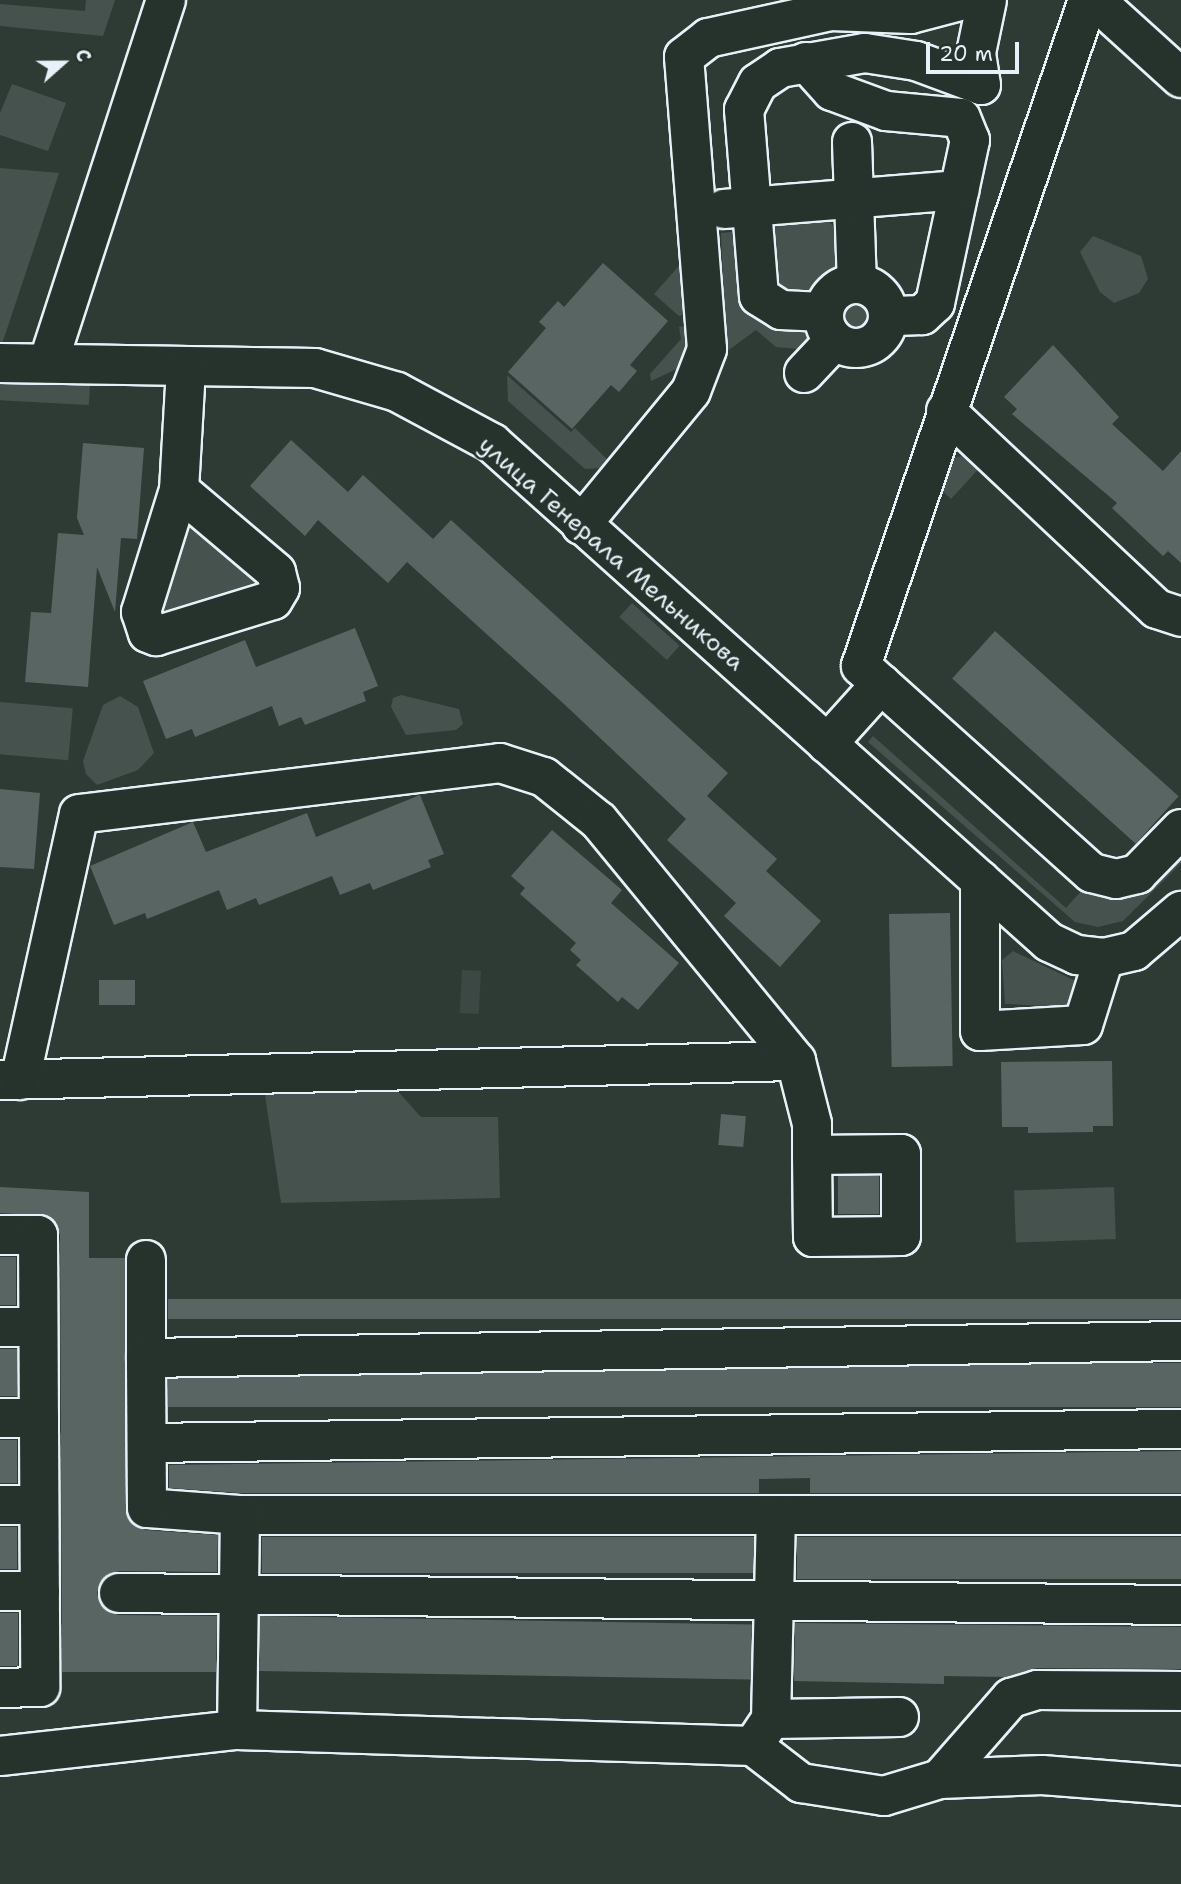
<!DOCTYPE html>
<meta charset="utf-8">
<style>
body{margin:0}
#map{position:relative;width:1181px;height:1884px;overflow:hidden;background:#2e3b35;font-family:"Shantell Sans",sans-serif}
div>[style]{position:absolute}
.built>*{inset:0;background:#3b4843;transform-origin:0 0}
.green>*{inset:0;background:#45524e;transform-origin:0 0}
.round{border-radius:50%}
.building>*{inset:0;background:#596563;transform-origin:0 0}
.roads{filter:drop-shadow(2px 0 #e8f1f8) drop-shadow(-2px 0 #e8f1f8) drop-shadow(0 2px #e8f1f8) drop-shadow(0 -2px #e8f1f8)}
.minor>*{height:38px;margin:-19px;padding:0 19px;transform-origin:19px;border-radius:19px;background:#26332d}
.minor>.ring{margin:-19px;padding:0;box-sizing:content-box;background:none;border:38px solid #26332d;border-radius:50%}
span{translate:-50% -50%;white-space:nowrap;text-align:center;line-height:1.15;-webkit-text-stroke:5px #26332d;paint-order:stroke}
.street-label{font-size:24px;color:#e8f1f8}
.north{position:absolute;left:28px;top:28px;width:70px;height:70px;-webkit-text-stroke:5px #26332d;paint-order:stroke;rotate:69deg;font-size:19px;font-weight:700;line-height:28px;text-align:center;color:#e8f1f8}
.north::after{content:'';display:block;margin:auto;width:24px;height:32px;background:#e8f1f8;clip-path:polygon(50% 0,100% 100%,50% 72%,0 100%)}
.scale{position:absolute;left:926px;top:42px;width:93px;height:32px;box-sizing:border-box;border:4px solid #e8f1f8;border-top:0;padding-left:9px;font-size:21px;line-height:24px;white-space:nowrap;color:#e8f1f8;-webkit-text-stroke:5px #26332d;paint-order:stroke}
</style>
<div id="map">
<div class="built">
<i style="left:462px;top:970px;width:19px;height:43px;rotate:3deg"></i>
</div>
<div class="green">
<i style="clip-path:polygon(86px 0,115px 0,103px 36px,0 26px,0 4px,85px 11px)"></i>
<i style="clip-path:polygon(12px 84px,66px 103px,48px 151px,0 135px,0 113px)"></i>
<i style="clip-path:polygon(0 168px,59px 173px,2px 344px,0 344px)"></i>
<i style="clip-path:polygon(822px 215px,837px 230px,840px 270px,821px 294px,776px 299px,758px 225px)"></i>
<i style="clip-path:polygon(732px 232px,744px 302px,805px 329px,809px 338px,798px 349px,776px 347px,756px 330px,726px 352px,721px 233px)"></i>
<i style="clip-path:polygon(1093px 236px,1141px 256px,1148px 279px,1139px 293px,1114px 303px,1100px 292px,1080px 252px)"></i>
<i style="clip-path:polygon(685px 259px,691px 313px,679px 316px,654px 294px)"></i>
<i class="round" style="left:837px;top:293px;width:44px;height:44px"></i>
<i style="clip-path:polygon(692px 324px,681px 367px,651px 381px,650px 374px,681px 339px,679px 327px)"></i>
<i style="clip-path:polygon(507px 375px,571px 432px,575px 428px,615px 467px,585px 469px,508px 401px)"></i>
<i style="left:90px;top:384px;width:21px;height:90px;rotate:93deg"></i>
<i style="clip-path:polygon(968px 455px,985px 462px,951px 499px,937px 486px,952px 458px)"></i>
<i style="clip-path:polygon(190px 523px,265px 586px,163px 615px,160px 608px)"></i>
<i style="left:632px;top:603px;width:64px;height:19px;rotate:42deg"></i>
<i style="clip-path:polygon(401px 695px,459px 709px,463px 724px,456px 730px,406px 735px,391px 707px,393px 698px)"></i>
<i style="clip-path:polygon(120px 696px,138px 707px,154px 753px,138px 770px,97px 785px,86px 774px,83px 761px,103px 705px)"></i>
<i style="left:0;top:702px;width:73px;height:52px;rotate:5deg"></i>
<i style="clip-path:polygon(873px 736px,1066px 908px,1089px 882px,1181px 845px,1181px 863px,1123px 921px,1098px 927px,1075px 922px,868px 742px)"></i>
<i style="clip-path:polygon(1013px 951px,1080px 983px,1083px 995px,1068px 1007px,1005px 1004px,1002px 960px)"></i>
<i style="clip-path:polygon(394px 1087px,421px 1117px,498px 1117px,500px 1198px,281px 1203px,264px 1088px)"></i>
<i style="left:1114px;top:1187px;width:52px;height:100px;rotate:88deg"></i>
</div>
<div class="building">
<i style="clip-path:polygon(603px 263px,668px 321px,630px 365px,637px 371px,619px 392px,611px 385px,572px 429px,508px 372px,546px 328px,539px 322px,558px 301px,564px 307px)"></i>
<i style="clip-path:polygon(1053px 345px,1119px 417px,1112px 424px,1163px 471px,1181px 451px,1181px 563px,1168px 551px,1163px 556px,1112px 508px,1117px 503px,1012px 414px,1017px 409px,1004px 397px)"></i>
<i style="clip-path:polygon(291px 440px,348px 492px,363px 475px,433px 539px,451px 520px,728px 773px,707px 796px,777px 859px,766px 871px,821px 921px,780px 967px,724px 916px,736px 903px,667px 840px,686px 819px,564px 704px,407px 562px,388px 583px,318px 520px,305px 536px,250px 486px)"></i>
<i style="clip-path:polygon(83px 443px,144px 448px,137px 539px,121px 538px,115px 612px,97px 567px,88px 687px,25px 682px,31px 612px,51px 613px,58px 533px,84px 535px,77px 518px)"></i>
<i style="clip-path:polygon(355px 628px,378px 686px,363px 692px,366px 701px,305px 725px,301px 717px,279px 726px,272px 706px,195px 737px,192px 729px,166px 739px,143px 681px,245px 640px,256px 667px)"></i>
<i style="left:995px;top:631px;width:247px;height:64px;rotate:42deg"></i>
<i style="clip-path:polygon(0 789px,40px 793px,34px 869px,0 867px)"></i>
<i style="clip-path:polygon(420px 795px,444px 854px,428px 860px,431px 867px,373px 890px,370px 883px,340px 895px,332px 876px,259px 905px,256px 898px,227px 910px,219px 890px,147px 919px,145px 913px,114px 925px,90px 866px,193px 822px,206px 852px,307px 813px,316px 837px)"></i>
<i style="clip-path:polygon(552px 830px,622px 890px,611px 903px,679px 963px,638px 1010px,622px 997px,618px 1002px,576px 965px,581px 960px,570px 950px,576px 943px,520px 894px,525px 888px,511px 876px)"></i>
<i style="left:950px;top:913px;width:153px;height:61px;rotate:89deg"></i>
<i style="left:99px;top:980px;width:36px;height:25px"></i>
<i style="clip-path:polygon(1112px 1061px,1113px 1126px,1093px 1126px,1093px 1132px,1028px 1133px,1028px 1127px,1002px 1127px,1001px 1062px)"></i>
<i style="left:721px;top:1114px;width:25px;height:31px;rotate:5deg"></i>
<i style="left:879px;top:1176px;width:38px;height:41px;rotate:90deg"></i>
<i style="clip-path:polygon(0 1187px,89px 1192px,89px 1258px,125px 1258px,128px 1518px,145px 1530px,218px 1535px,217px 1572px,119px 1571px,101px 1581px,97px 1593px,100px 1604px,118px 1615px,217px 1616px,216px 1672px,62px 1672px,60px 1235px,48px 1216px,0 1213px)"></i>
<i style="left:0;top:1257px;width:16px;height:48px"></i>
<i style="left:1181px;top:1299px;width:20px;height:1013px;rotate:90deg"></i>
<i style="left:0;top:1349px;width:17px;height:47px"></i>
<i style="left:1181px;top:1363px;width:44px;height:1013px;rotate:90deg"></i>
<i style="left:0;top:1440px;width:17px;height:43px"></i>
<i style="clip-path:polygon(1181px 1451px,1181px 1493px,810px 1493px,810px 1478px,759px 1479px,759px 1493px,241px 1493px,169px 1488px,169px 1465px)"></i>
<i style="left:0;top:1527px;width:17px;height:42px"></i>
<i style="left:262px;top:1537px;width:492px;height:36px"></i>
<i style="left:797px;top:1537px;width:384px;height:42px"></i>
<i style="left:0;top:1613px;width:18px;height:53px"></i>
<i style="left:260px;top:1616px;width:492px;height:55px;rotate:1deg"></i>
<i style="clip-path:polygon(795px 1623px,1181px 1627px,1181px 1669px,1037px 1668px,1006px 1677px,944px 1676px,944px 1684px,794px 1681px)"></i>
</div>
<div class="roads">
<div class="minor">
<i style="left:1095px;top:0;width:116px;rotate:42.2deg"></i>
<i style="left:806px;top:62px;width:39px;rotate:48deg"></i>
<i style="left:832px;top:91px;width:58px;rotate:20.3deg"></i>
<i style="left:886px;top:111px;width:75px;rotate:5.3deg"></i>
<i style="left:961px;top:118px;width:24px;rotate:68deg"></i>
<i style="left:970px;top:140px;width:167px;rotate:102.1deg"></i>
<i style="left:935px;top:303px;width:18px;rotate:137deg"></i>
<i style="left:922px;top:315px;width:33px;rotate:178deg"></i>
<i style="left:852px;top:142px;width:141px;rotate:88deg"></i>
<i style="left:724px;top:209px;width:236px;rotate:-4.6deg"></i>
<i class="ring" style="left:824px;top:284px;width:26px;height:26px"></i>
<i style="left:823px;top:312px;width:42px;rotate:-177.3deg"></i>
<i style="left:781px;top:310px;width:26px;rotate:-148deg"></i>
<i style="left:759px;top:296px;width:187px;rotate:-94.6deg"></i>
<i style="left:744px;top:110px;width:30px;rotate:-63deg"></i>
<i style="left:758px;top:83px;width:27px;rotate:-34deg"></i>
<i style="left:780px;top:68px;width:86px;rotate:-10deg"></i>
<i style="left:865px;top:53px;width:52px;rotate:8.9deg"></i>
<i style="left:916px;top:61px;width:69px;rotate:20.3deg"></i>
<i style="left:981px;top:85px;width:32px;rotate:-99deg"></i>
<i style="left:976px;top:53px;width:54px;rotate:-78.3deg"></i>
<i style="left:0;top:363px;width:315px;rotate:0.9deg"></i>
<i style="left:315px;top:368px;width:85px;rotate:16.3deg"></i>
<i style="left:397px;top:392px;width:108px;rotate:28.2deg"></i>
<i style="left:492px;top:443px;width:748px;rotate:41.86deg"></i>
<i style="left:1049px;top:942px;width:31px;rotate:25deg"></i>
<i style="left:1077px;top:955px;width:27px;rotate:6deg"></i>
<i style="left:1104px;top:958px;width:31px;rotate:-13deg"></i>
<i style="left:1134px;top:951px;width:62px;rotate:-40.4deg"></i>
<i style="left:48px;top:363px;width:382px;rotate:-72deg"></i>
<i style="left:804px;top:373px;width:45px;rotate:-46.8deg"></i>
<i style="left:946px;top:411px;width:289px;rotate:43.2deg"></i>
<i style="left:1157px;top:609px;width:25px;rotate:18deg"></i>
<i style="left:179px;top:490px;width:128px;rotate:107.3deg"></i>
<i style="left:141px;top:612px;width:22px;rotate:72deg"></i>
<i style="left:148px;top:633px;width:9px;rotate:21deg"></i>
<i style="left:156px;top:636px;width:122px;rotate:-17.1deg"></i>
<i style="left:273px;top:600px;width:14px;rotate:-60deg"></i>
<i style="left:280px;top:588px;width:16px;rotate:-104deg"></i>
<i style="left:276px;top:572px;width:127px;rotate:-139.8deg"></i>
<i style="left:179px;top:490px;width:123px;rotate:-86.7deg"></i>
<i style="left:581px;top:525px;width:173px;rotate:-50.6deg"></i>
<i style="left:691px;top:391px;width:45px;rotate:-69.1deg"></i>
<i style="left:707px;top:349px;width:293px;rotate:-94.5deg"></i>
<i style="left:684px;top:57px;width:31px;rotate:-38deg"></i>
<i style="left:708px;top:38px;width:126px;rotate:-12.4deg"></i>
<i style="left:831px;top:11px;width:80px;rotate:2.1deg"></i>
<i style="left:911px;top:14px;width:55px;rotate:-14.8deg"></i>
<i style="left:881px;top:684px;width:27px;rotate:-138deg"></i>
<i style="left:861px;top:666px;width:704px;rotate:-71.18deg"></i>
<i style="left:827px;top:744px;width:81px;rotate:-48deg"></i>
<i style="left:881px;top:684px;width:283px;rotate:41.9deg"></i>
<i style="left:1092px;top:873px;width:25px;rotate:14deg"></i>
<i style="left:1116px;top:879px;width:22px;rotate:-13deg"></i>
<i style="left:1137px;top:874px;width:63px;rotate:-45.6deg"></i>
<i style="left:980px;top:880px;width:151px;rotate:90deg"></i>
<i style="left:980px;top:1031px;width:103px;rotate:-3.3deg"></i>
<i style="left:1083px;top:1025px;width:70px;rotate:-72.6deg"></i>
<i style="left:0;top:1080px;width:796px;rotate:-1.37deg"></i>
<i style="left:20px;top:1080px;width:272px;rotate:-77.5deg"></i>
<i style="left:79px;top:814px;width:424px;rotate:-6.9deg"></i>
<i style="left:500px;top:763px;width:46px;rotate:17.7deg"></i>
<i style="left:544px;top:777px;width:70px;rotate:38.7deg"></i>
<i style="left:599px;top:821px;width:310px;rotate:50.6deg"></i>
<i style="left:796px;top:1061px;width:65px;rotate:75.7deg"></i>
<i style="left:812px;top:1124px;width:31px;rotate:90deg"></i>
<i style="left:812px;top:1155px;width:82px;rotate:89.3deg"></i>
<i style="left:813px;top:1237px;width:88px;rotate:-0.7deg"></i>
<i style="left:901px;top:1236px;width:82px;rotate:-90deg"></i>
<i style="left:901px;top:1154px;width:89px;rotate:179.4deg"></i>
<i style="left:0;top:1235px;width:38px"></i>
<i style="left:38px;top:1235px;width:452px;rotate:89.7deg"></i>
<i style="left:40px;top:1687px;width:40px;rotate:178.6deg"></i>
<i style="left:0;top:1327px;width:38px"></i>
<i style="left:146px;top:1358px;width:98px;rotate:-90deg"></i>
<i style="left:0;top:1418px;width:39px"></i>
<i style="left:147px;top:1443px;width:1034px;rotate:-0.78deg"></i>
<i style="left:0;top:1505px;width:39px"></i>
<i style="left:240px;top:1515px;width:941px"></i>
<i style="left:0;top:1591px;width:40px"></i>
<i style="left:119px;top:1593px;width:1062px;rotate:0.65deg"></i>
<i style="left:771px;top:1719px;width:128px;rotate:-0.9deg"></i>
<i style="left:237px;top:1730px;width:215px;rotate:-89.2deg"></i>
<i style="left:240px;top:1515px;width:93px;rotate:-175.7deg"></i>
<i style="left:147px;top:1508px;width:150px;rotate:-90.4deg"></i>
<i style="left:146px;top:1358px;width:1035px;rotate:-0.94deg"></i>
<i style="left:753px;top:1746px;width:32px;rotate:-56deg"></i>
<i style="left:771px;top:1719px;width:203px;rotate:-88.6deg"></i>
<i style="left:0;top:1756px;width:238px;rotate:-6.3deg"></i>
<i style="left:237px;top:1730px;width:516px;rotate:1.78deg"></i>
<i style="left:753px;top:1746px;width:61px;rotate:37.6deg"></i>
<i style="left:801px;top:1783px;width:84px;rotate:8.9deg"></i>
<i style="left:884px;top:1796px;width:59px;rotate:-16.9deg"></i>
<i style="left:940px;top:1779px;width:102px;rotate:-2.2deg"></i>
<i style="left:1042px;top:1775px;width:139px;rotate:4.5deg"></i>
<i style="left:940px;top:1779px;width:108px;rotate:-48.8deg"></i>
<i style="left:1011px;top:1698px;width:27px;rotate:-17deg"></i>
<i style="left:1037px;top:1690px;width:144px;rotate:0.4deg"></i>
</div>
</div>
<div class="street-label">
<span style="left:611px;top:554px;rotate:41deg">улица Генерала Мельникова</span>
</div>
<div class="north">С</div>
<div class="scale">20 m</div>
</div>
